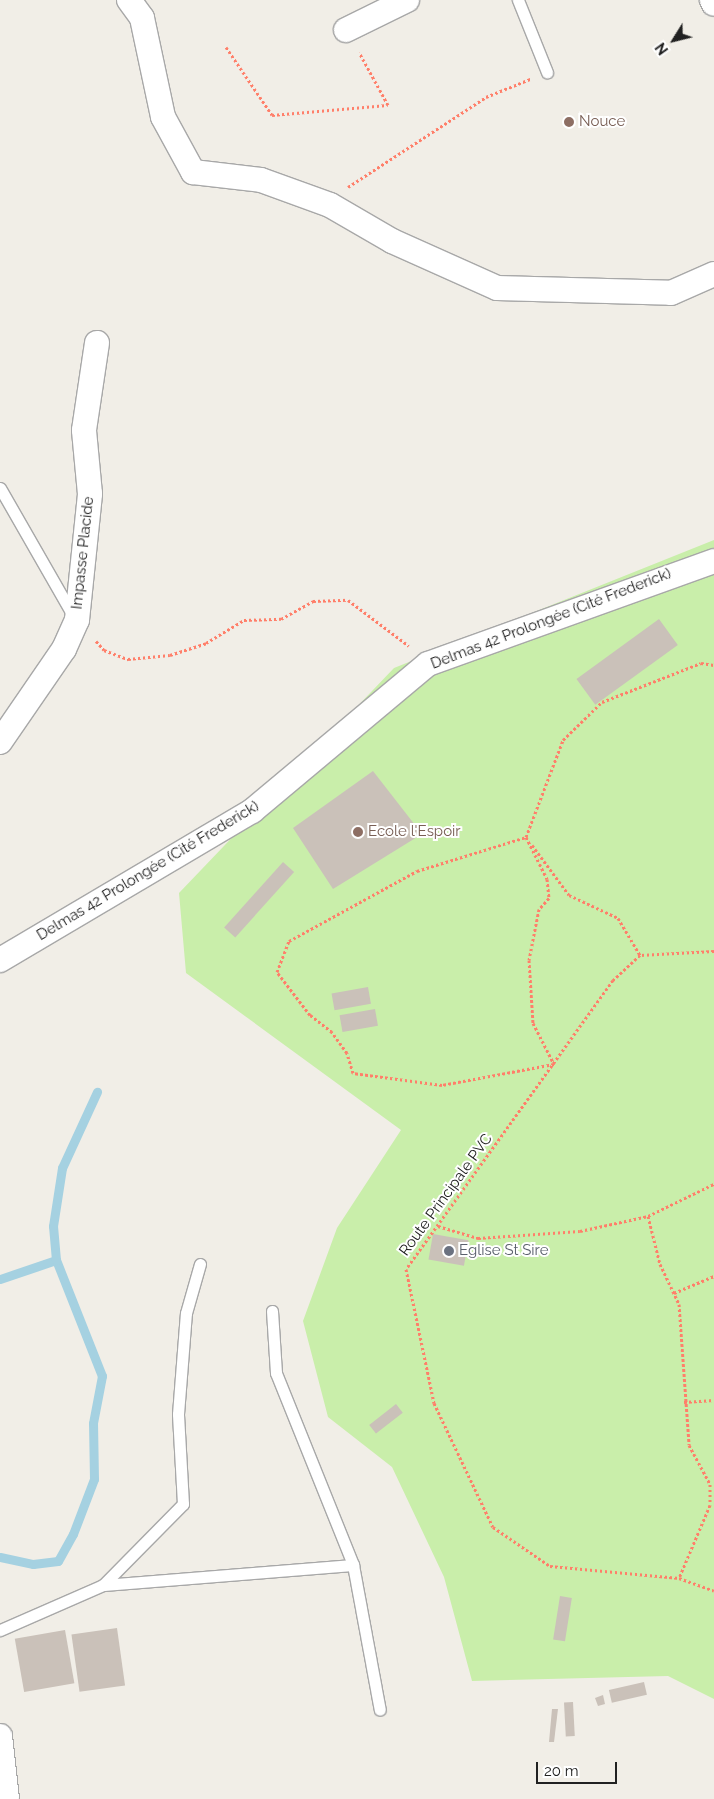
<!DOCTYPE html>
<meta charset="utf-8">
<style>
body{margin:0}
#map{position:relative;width:714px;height:1799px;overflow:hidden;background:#f1eee7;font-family:Raleway,sans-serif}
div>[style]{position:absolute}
.grass>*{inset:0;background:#c9eeaa}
.stream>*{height:9px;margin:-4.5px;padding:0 4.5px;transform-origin:4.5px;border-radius:4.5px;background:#a5d1e1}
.building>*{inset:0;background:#cac1b9;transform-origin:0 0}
.path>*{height:3px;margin-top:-1.5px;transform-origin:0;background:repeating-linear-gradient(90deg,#ff7f6a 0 2.5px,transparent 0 5px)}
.roads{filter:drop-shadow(1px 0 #a8a8a8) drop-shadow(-1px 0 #a8a8a8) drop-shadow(0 1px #a8a8a8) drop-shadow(0 -1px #a8a8a8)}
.service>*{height:11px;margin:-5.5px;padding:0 5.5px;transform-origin:5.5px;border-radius:5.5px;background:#fff}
.minor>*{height:24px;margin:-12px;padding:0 12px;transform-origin:12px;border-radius:12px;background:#fff}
.dots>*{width:14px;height:14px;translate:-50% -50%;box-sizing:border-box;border:2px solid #fff;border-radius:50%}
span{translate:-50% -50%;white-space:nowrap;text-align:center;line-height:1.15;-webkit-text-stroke:4px #fff;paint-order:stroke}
.education-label{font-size:15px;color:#785e54}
.left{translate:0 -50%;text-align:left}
.street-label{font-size:15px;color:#212121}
.worship-label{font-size:15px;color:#5b616d}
.north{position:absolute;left:649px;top:15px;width:50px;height:50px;-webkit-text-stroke:4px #fff;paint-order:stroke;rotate:234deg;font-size:14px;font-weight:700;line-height:20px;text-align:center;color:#212121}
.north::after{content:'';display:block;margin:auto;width:18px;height:22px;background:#212121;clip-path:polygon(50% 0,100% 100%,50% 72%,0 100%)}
.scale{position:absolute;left:536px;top:1762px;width:81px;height:22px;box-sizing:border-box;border:2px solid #212121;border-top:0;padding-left:6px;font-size:15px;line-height:18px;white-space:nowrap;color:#212121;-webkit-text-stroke:4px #fff;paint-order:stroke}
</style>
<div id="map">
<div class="grass">
<i style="clip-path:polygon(714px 540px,714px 1699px,668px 1676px,472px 1681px,444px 1577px,392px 1467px,328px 1417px,303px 1321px,337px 1228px,401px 1130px,186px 973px,179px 893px,394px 668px)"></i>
</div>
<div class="stream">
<i style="left:0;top:1279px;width:59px;rotate:-18.7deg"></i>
<i style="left:0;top:1557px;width:34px;rotate:12deg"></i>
<i style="left:33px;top:1564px;width:25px;rotate:-7deg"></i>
<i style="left:58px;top:1561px;width:31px;rotate:-61deg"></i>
<i style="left:73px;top:1534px;width:59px;rotate:-69.1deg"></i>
<i style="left:94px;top:1479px;width:56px;rotate:-91deg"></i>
<i style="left:93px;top:1423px;width:48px;rotate:-79.2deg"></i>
<i style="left:102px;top:1376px;width:125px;rotate:-111.6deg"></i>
<i style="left:56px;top:1260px;width:34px;rotate:-95deg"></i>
<i style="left:53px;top:1226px;width:59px;rotate:-81.2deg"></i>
<i style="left:62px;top:1168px;width:84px;rotate:-65.3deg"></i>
</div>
<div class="building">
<i style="left:659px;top:619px;width:32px;height:102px;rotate:54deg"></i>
<i style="clip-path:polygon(373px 771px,422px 834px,333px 889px,293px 828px)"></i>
<i style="left:283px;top:862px;width:15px;height:88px;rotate:42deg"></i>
<i style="left:368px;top:987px;width:17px;height:37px;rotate:80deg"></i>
<i style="left:375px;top:1009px;width:17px;height:36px;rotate:80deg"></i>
<i style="left:433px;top:1234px;width:36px;height:26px;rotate:10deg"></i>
<i style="left:396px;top:1404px;width:11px;height:34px;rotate:52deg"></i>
<i style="left:560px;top:1596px;width:12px;height:44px;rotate:9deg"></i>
<i style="left:117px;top:1628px;width:58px;height:46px;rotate:82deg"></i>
<i style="left:65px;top:1630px;width:54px;height:51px;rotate:80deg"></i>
<i style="left:644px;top:1682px;width:13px;height:36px;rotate:77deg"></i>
<i style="clip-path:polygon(603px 1695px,605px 1704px,598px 1706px,595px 1698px)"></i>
<i style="left:573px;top:1702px;width:34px;height:9px;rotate:87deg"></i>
<i style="clip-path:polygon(552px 1709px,558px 1709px,554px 1742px,549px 1742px)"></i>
</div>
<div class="path">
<i style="left:226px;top:47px;width:82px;rotate:55.9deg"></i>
<i style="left:272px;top:115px;width:116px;rotate:-4.9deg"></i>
<i style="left:388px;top:105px;width:60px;rotate:-118.7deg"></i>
<i style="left:348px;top:187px;width:165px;rotate:-33.1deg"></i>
<i style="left:486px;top:97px;width:48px;rotate:-22.2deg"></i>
<i style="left:96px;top:641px;width:12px;rotate:48deg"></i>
<i style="left:104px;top:650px;width:26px;rotate:21deg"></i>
<i style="left:128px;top:659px;width:42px;rotate:-5.4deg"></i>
<i style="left:170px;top:655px;width:38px;rotate:-18deg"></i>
<i style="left:206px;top:643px;width:44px;rotate:-31.2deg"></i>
<i style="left:244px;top:620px;width:37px;rotate:-2deg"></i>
<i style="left:281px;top:619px;width:37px;rotate:-29deg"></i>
<i style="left:313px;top:601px;width:35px;rotate:-2deg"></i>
<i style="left:348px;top:600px;width:76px;rotate:37deg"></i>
<i style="left:526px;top:837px;width:47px;rotate:63.4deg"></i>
<i style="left:547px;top:879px;width:19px;rotate:84deg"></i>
<i style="left:549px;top:898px;width:15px;rotate:132deg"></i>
<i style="left:539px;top:909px;width:52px;rotate:101.1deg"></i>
<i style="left:529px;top:960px;width:63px;rotate:86.4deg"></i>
<i style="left:533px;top:1023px;width:46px;rotate:62.9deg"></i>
<i style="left:554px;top:1064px;width:114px;rotate:169.4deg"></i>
<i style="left:442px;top:1085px;width:90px;rotate:-172.3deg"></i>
<i style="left:353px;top:1073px;width:21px;rotate:-107deg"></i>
<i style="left:347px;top:1053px;width:26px;rotate:-126deg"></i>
<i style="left:332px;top:1032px;width:28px;rotate:-142deg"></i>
<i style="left:310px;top:1015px;width:54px;rotate:-127.5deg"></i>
<i style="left:277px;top:972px;width:33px;rotate:-69deg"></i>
<i style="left:289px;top:941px;width:146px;rotate:-28.7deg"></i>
<i style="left:417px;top:871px;width:114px;rotate:-17.3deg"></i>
<i style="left:526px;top:837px;width:104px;rotate:-69.1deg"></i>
<i style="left:563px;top:740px;width:54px;rotate:-44.3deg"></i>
<i style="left:602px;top:702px;width:106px;rotate:-21.5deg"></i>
<i style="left:701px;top:663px;width:13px;rotate:9deg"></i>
<i style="left:532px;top:845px;width:62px;rotate:53.5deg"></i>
<i style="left:569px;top:895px;width:54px;rotate:25.1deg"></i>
<i style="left:618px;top:918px;width:43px;rotate:59.3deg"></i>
<i style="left:714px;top:951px;width:74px;rotate:176.9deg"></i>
<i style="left:640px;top:955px;width:37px;rotate:137deg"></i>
<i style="left:613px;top:980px;width:355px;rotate:125.6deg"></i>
<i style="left:406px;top:1269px;width:137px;rotate:78.2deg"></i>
<i style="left:434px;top:1403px;width:137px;rotate:64.6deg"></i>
<i style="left:493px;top:1527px;width:69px;rotate:34.4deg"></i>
<i style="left:550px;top:1566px;width:130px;rotate:5.3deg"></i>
<i style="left:679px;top:1578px;width:37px;rotate:20deg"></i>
<i style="left:648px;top:1216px;width:49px;rotate:76deg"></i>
<i style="left:660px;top:1264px;width:44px;rotate:64.6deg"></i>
<i style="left:679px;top:1304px;width:141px;rotate:85.9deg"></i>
<i style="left:689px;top:1445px;width:44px;rotate:61.7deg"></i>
<i style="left:710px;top:1484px;width:21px;rotate:90deg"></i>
<i style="left:710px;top:1505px;width:79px;rotate:113deg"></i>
<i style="left:438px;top:1226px;width:42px;rotate:16.7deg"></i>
<i style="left:478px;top:1238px;width:102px;rotate:-3.9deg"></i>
<i style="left:580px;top:1231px;width:70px;rotate:-12.4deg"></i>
<i style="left:648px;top:1216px;width:73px;rotate:-25.9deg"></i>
<i style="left:674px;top:1293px;width:43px;rotate:-23deg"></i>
<i style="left:684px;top:1402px;width:30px;rotate:-4deg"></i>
</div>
<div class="roads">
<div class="service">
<i style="left:518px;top:0;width:78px;rotate:68.1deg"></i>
<i style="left:0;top:488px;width:149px;rotate:60.2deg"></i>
<i style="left:272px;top:1311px;width:62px;rotate:86.3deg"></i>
<i style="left:276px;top:1373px;width:207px;rotate:68.1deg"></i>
<i style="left:353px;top:1565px;width:147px;rotate:79.5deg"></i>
<i style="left:103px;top:1585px;width:114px;rotate:-45.4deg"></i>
<i style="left:183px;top:1504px;width:90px;rotate:-93.2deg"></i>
<i style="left:178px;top:1414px;width:101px;rotate:-85.5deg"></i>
<i style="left:186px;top:1313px;width:51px;rotate:-74.1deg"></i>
<i style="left:0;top:1630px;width:112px;rotate:-23.6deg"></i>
<i style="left:103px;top:1585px;width:251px;rotate:-4.6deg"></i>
</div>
<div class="minor">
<i style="left:129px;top:0;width:22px;rotate:54deg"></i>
<i style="left:142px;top:18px;width:101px;rotate:78deg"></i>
<i style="left:163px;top:117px;width:63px;rotate:61.4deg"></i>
<i style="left:193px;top:172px;width:68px;rotate:6.7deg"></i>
<i style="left:261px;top:180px;width:73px;rotate:19.9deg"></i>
<i style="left:330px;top:205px;width:72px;rotate:30.1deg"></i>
<i style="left:392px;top:241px;width:115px;rotate:24.1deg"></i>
<i style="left:497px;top:288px;width:174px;rotate:1.6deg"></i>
<i style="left:671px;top:293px;width:47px;rotate:-23.8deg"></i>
<i style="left:712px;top:0;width:4px;rotate:63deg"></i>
<i style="left:346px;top:30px;width:68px;rotate:-26.2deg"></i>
<i style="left:0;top:742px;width:113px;rotate:-55.5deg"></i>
<i style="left:64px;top:649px;width:32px;rotate:-66deg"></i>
<i style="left:77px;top:620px;width:127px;rotate:-84.1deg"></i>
<i style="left:90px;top:494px;width:64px;rotate:-95.4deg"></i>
<i style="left:84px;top:430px;width:88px;rotate:-81.5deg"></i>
<i style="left:0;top:960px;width:293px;rotate:-30.6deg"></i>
<i style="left:252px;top:811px;width:229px;rotate:-39.9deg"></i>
<i style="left:428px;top:664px;width:304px;rotate:-19.8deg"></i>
<i style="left:0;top:1736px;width:63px;rotate:83.7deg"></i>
</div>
</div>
<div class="dots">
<i style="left:569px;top:122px;background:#8d6e63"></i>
<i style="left:358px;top:832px;background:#8d6e63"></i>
<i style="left:449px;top:1251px;background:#6b7280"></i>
</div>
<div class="education-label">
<span class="left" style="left:579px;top:122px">Nouce</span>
<span class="left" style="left:368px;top:832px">Ecole l'Espoir</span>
</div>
<div class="street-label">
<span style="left:83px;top:553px;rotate:-84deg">Impasse Placide</span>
<span style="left:551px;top:619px;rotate:-21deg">Delmas 42 Prolongée (Cité Frederick)</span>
<span style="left:148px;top:871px;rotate:-31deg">Delmas 42 Prolongée (Cité Frederick)</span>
<span style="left:446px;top:1195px;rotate:-54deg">Route Principale PVC</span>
</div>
<div class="worship-label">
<span class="left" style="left:459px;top:1251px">Eglise St Sire</span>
</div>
<div class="north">N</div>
<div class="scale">20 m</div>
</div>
